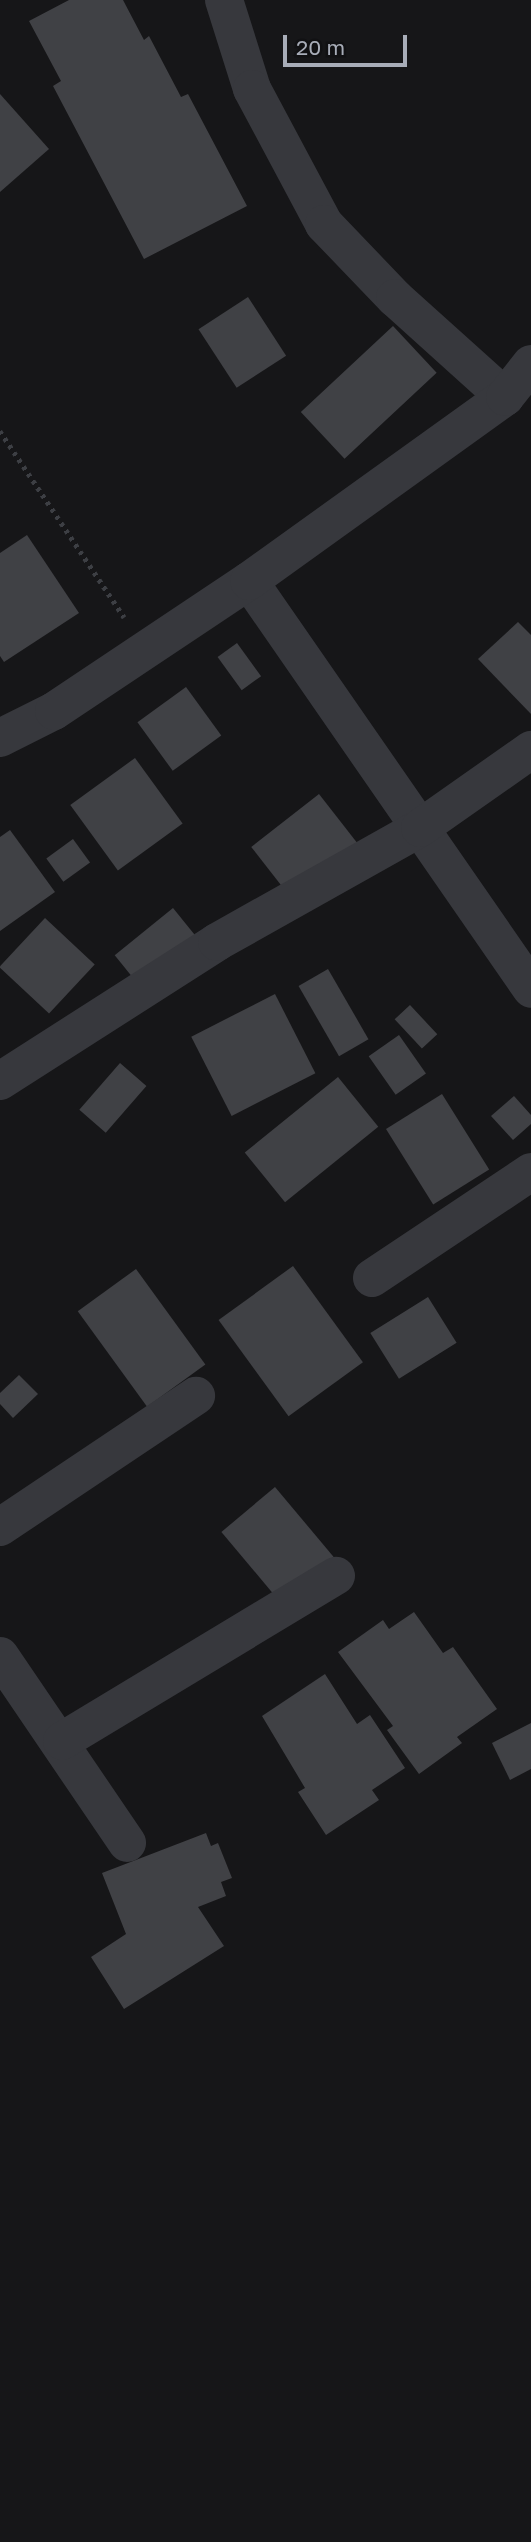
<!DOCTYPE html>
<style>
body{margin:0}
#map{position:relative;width:531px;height:2542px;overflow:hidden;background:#161618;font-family:"Golos Text",sans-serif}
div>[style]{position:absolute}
.building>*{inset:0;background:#404145;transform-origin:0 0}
.path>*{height:4.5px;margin-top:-2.25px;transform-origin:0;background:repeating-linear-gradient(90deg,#3d3f44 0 3.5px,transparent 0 8.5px)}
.minor>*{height:38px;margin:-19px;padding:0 19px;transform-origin:19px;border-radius:19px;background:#37383d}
span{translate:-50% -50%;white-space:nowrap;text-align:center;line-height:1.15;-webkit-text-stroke:7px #111113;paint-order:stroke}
.scale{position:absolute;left:283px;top:35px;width:124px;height:32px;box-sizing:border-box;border:4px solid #a8adb8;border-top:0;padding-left:9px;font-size:21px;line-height:24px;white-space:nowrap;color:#a8adb8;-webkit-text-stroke:5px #111113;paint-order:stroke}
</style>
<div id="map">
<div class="building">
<i style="clip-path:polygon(69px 0,123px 0,144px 40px,149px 36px,181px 97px,188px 94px,247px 206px,144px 259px,53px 86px,61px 81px,29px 21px)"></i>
<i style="clip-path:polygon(0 94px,49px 149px,0 192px)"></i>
<i style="left:248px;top:297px;width:70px;height:59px;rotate:57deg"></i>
<i style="left:393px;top:326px;width:64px;height:126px;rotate:47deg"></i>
<i style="clip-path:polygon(27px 535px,79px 613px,4px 662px,0 656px,0 553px)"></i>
<i style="clip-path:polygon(518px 622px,531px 635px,531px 714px,478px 659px)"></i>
<i style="left:237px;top:643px;width:41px;height:24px;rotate:54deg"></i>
<i style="left:186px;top:687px;width:60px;height:60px;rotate:54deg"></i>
<i style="left:135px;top:758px;width:81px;height:80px;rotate:54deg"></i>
<i style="left:319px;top:794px;width:84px;height:86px;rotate:52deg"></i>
<i style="clip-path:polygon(10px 830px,55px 892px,0 931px,0 837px)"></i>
<i style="left:73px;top:839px;width:29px;height:33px;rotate:54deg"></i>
<i style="left:173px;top:908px;width:55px;height:75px;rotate:51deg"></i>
<i style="left:45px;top:918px;width:68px;height:67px;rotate:43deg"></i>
<i style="left:328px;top:969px;width:81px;height:34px;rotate:60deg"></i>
<i style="left:275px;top:994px;width:89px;height:94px;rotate:63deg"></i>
<i style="left:410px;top:1005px;width:40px;height:21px;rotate:47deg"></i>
<i style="left:399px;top:1035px;width:47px;height:37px;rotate:55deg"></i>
<i style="left:120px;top:1063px;width:35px;height:62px;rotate:41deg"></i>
<i style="left:338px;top:1077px;width:64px;height:120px;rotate:51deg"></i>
<i style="left:442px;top:1094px;width:89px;height:66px;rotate:58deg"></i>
<i style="clip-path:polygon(514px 1096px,531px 1115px,531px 1124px,513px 1140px,491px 1116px)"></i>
<i style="left:293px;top:1266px;width:119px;height:92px;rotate:54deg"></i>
<i style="left:136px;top:1269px;width:118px;height:72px;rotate:54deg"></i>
<i style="left:428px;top:1297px;width:54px;height:68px;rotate:58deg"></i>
<i style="clip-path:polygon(19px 1375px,38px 1394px,13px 1418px,0 1404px,0 1393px)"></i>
<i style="left:275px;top:1487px;width:91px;height:70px;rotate:50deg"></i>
<i style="clip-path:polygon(414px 1612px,443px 1653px,453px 1647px,497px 1709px,457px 1737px,462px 1743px,419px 1774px,387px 1730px,393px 1726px,338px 1652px,383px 1620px,389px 1629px)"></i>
<i style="clip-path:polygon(325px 1674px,357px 1724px,370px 1715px,405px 1768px,372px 1790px,379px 1800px,326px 1835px,298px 1792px,305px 1788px,262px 1716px)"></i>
<i style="clip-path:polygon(531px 1723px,531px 1769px,510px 1780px,492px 1743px)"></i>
<i style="clip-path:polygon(206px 1833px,211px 1846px,218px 1843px,232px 1878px,221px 1882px,226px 1896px,198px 1907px,224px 1946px,124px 2009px,91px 1957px,126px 1934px,102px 1873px)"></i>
</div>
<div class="path">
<i style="left:0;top:431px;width:224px;rotate:56.3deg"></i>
</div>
<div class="minor">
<i style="left:224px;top:0;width:93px;rotate:72.5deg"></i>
<i style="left:252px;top:89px;width:153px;rotate:61.9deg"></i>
<i style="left:324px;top:224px;width:103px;rotate:46.2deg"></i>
<i style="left:395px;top:298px;width:148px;rotate:42deg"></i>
<i style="left:249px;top:581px;width:496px;rotate:55.3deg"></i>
<i style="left:0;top:738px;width:60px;rotate:-26.6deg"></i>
<i style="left:54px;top:711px;width:234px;rotate:-33.7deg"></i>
<i style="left:249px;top:581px;width:315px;rotate:-35.7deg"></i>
<i style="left:505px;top:397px;width:42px;rotate:-51.8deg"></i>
<i style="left:0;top:1081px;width:258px;rotate:-32.6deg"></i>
<i style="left:217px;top:942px;width:233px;rotate:-29.3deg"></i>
<i style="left:420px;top:828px;width:136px;rotate:-35.1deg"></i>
<i style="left:372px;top:1278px;width:191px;rotate:-33.7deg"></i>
<i style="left:0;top:1527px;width:236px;rotate:-33.8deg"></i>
<i style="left:0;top:1656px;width:226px;rotate:55.8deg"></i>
<i style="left:62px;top:1741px;width:320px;rotate:-31.1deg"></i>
</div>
<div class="scale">20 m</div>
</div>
